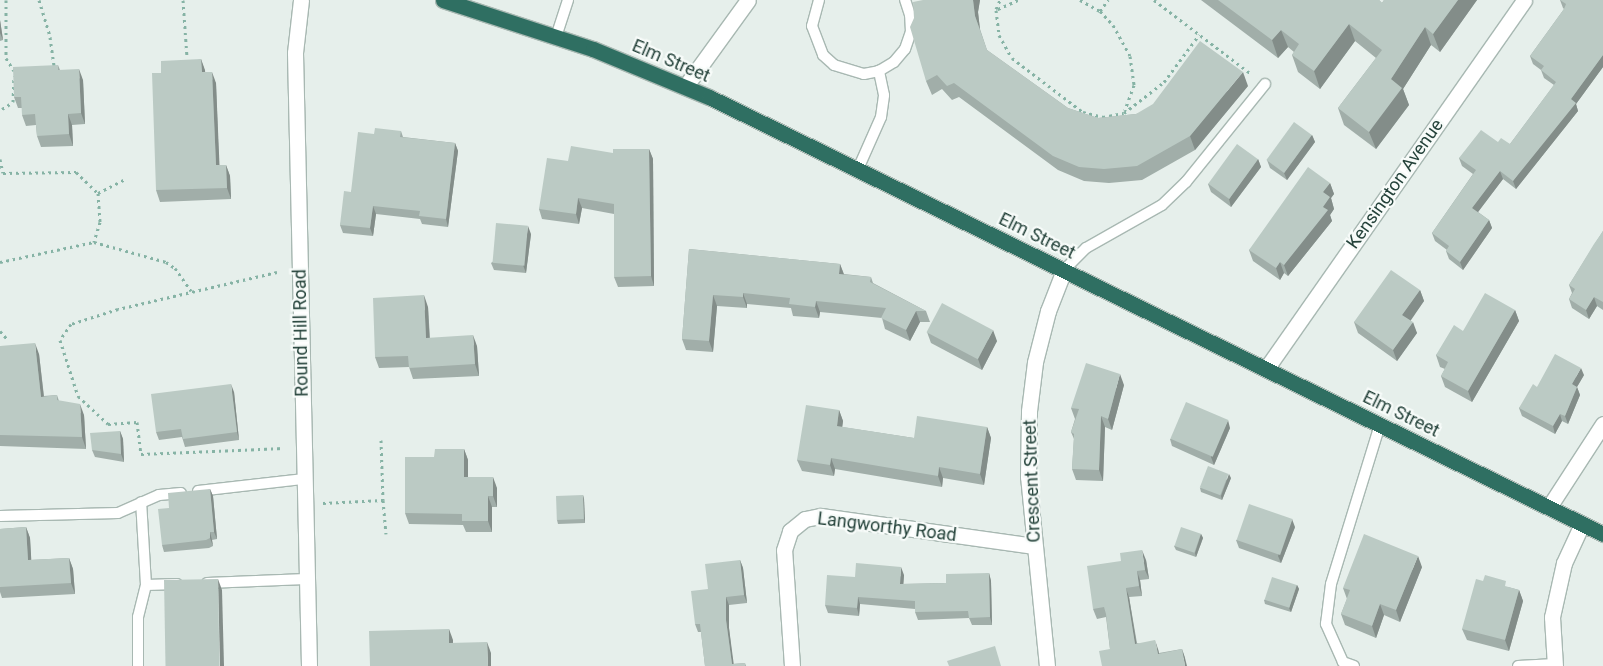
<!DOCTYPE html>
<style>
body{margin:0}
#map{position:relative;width:1603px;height:666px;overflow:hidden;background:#e6efeb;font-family:Roboto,sans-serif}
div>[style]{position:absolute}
.path>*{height:3px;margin-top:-1.5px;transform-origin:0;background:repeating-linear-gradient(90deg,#86b3a5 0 2.5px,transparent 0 6.5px)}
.roads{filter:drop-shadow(1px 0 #a8b8b2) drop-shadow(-1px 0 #a8b8b2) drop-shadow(0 1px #a8b8b2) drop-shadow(0 -1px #a8b8b2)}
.lane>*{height:10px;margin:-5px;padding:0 5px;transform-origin:5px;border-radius:5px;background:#fff}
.street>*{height:15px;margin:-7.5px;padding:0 7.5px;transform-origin:7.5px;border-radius:7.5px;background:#fff}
.highway>*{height:15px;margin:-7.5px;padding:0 7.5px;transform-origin:7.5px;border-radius:7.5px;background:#2f6f62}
.wall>*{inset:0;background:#a1aea9}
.shaded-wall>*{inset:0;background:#838d89}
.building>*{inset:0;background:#bbcac4;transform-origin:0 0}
span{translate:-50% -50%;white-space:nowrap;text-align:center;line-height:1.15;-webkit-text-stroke:4.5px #f7fbf9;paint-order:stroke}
.street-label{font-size:18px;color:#24423a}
</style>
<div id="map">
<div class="path">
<i style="left:6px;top:0;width:58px;rotate:90deg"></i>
<i style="left:6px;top:58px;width:15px;rotate:58deg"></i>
<i style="left:39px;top:0;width:39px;rotate:73deg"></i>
<i style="left:50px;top:37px;width:30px;rotate:82deg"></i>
<i style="left:183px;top:0;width:57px;rotate:86deg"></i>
<i style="left:1018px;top:0;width:24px;rotate:156deg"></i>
<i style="left:996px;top:10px;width:25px;rotate:83deg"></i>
<i style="left:999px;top:35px;width:26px;rotate:61deg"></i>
<i style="left:1012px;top:58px;width:89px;rotate:37.3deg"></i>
<i style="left:1083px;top:112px;width:21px;rotate:14deg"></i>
<i style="left:1103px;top:117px;width:21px;rotate:-11deg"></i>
<i style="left:1124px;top:113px;width:51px;rotate:-37.8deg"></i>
<i style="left:1164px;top:82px;width:59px;rotate:-53.3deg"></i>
<i style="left:1080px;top:0;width:23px;rotate:29deg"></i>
<i style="left:1100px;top:11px;width:19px;rotate:47deg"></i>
<i style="left:1113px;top:25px;width:35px;rotate:61deg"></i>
<i style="left:1130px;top:56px;width:29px;rotate:82deg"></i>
<i style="left:1134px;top:85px;width:27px;rotate:110deg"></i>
<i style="left:1154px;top:0;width:122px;rotate:37.3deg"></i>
<i style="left:996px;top:9px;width:10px;rotate:-66deg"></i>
<i style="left:1100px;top:11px;width:14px;rotate:-54deg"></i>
<i style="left:2px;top:109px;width:13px;rotate:-32deg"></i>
<i style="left:13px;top:102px;width:26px;rotate:-88deg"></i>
<i style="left:0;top:159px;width:14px;rotate:78deg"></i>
<i style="left:3px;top:173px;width:73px;rotate:-0.8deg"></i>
<i style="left:76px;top:172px;width:30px;rotate:44deg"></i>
<i style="left:98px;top:193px;width:29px;rotate:86deg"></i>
<i style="left:100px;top:222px;width:21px;rotate:107deg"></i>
<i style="left:98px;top:193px;width:31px;rotate:-27deg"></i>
<i style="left:0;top:262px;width:96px;rotate:-12deg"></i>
<i style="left:94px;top:242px;width:75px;rotate:15.5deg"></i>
<i style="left:166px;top:262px;width:11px;rotate:34deg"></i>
<i style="left:175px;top:268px;width:28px;rotate:55deg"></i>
<i style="left:277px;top:272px;width:163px;rotate:166.9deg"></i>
<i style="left:118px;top:309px;width:49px;rotate:162.3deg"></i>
<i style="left:71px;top:324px;width:19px;rotate:125deg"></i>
<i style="left:60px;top:340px;width:59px;rotate:72.2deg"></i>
<i style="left:78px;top:396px;width:41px;rotate:43deg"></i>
<i style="left:108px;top:424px;width:29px;rotate:-4deg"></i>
<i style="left:137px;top:422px;width:32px;rotate:83deg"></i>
<i style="left:141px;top:454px;width:143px;rotate:-2.4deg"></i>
<i style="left:0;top:331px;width:12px;rotate:48deg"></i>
<i style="left:381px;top:440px;width:60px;rotate:88.1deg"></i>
<i style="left:323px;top:503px;width:60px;rotate:-2.9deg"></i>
<i style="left:383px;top:500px;width:34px;rotate:85deg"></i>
</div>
<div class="roads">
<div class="lane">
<i style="left:819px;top:0;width:27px;rotate:105deg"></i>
<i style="left:812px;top:26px;width:31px;rotate:69deg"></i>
<i style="left:823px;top:55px;width:15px;rotate:42deg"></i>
<i style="left:834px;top:65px;width:31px;rotate:17deg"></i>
<i style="left:864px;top:74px;width:15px;rotate:-11deg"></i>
<i style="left:879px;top:71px;width:17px;rotate:-31deg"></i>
<i style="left:894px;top:62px;width:17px;rotate:-50deg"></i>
<i style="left:905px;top:49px;width:18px;rotate:-71deg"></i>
<i style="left:911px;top:32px;width:17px;rotate:-93deg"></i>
<i style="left:910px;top:15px;width:16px;rotate:-108deg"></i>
<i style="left:556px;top:37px;width:39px;rotate:-72deg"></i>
<i style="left:858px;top:169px;width:57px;rotate:-66.1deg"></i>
<i style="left:881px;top:117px;width:22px;rotate:-82deg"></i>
<i style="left:884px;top:95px;width:25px;rotate:-102deg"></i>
<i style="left:1064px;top:270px;width:31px;rotate:-45deg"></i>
<i style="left:1086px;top:248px;width:87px;rotate:-29.5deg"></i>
<i style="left:1162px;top:205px;width:33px;rotate:-44deg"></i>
<i style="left:1186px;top:182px;width:126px;rotate:-51.1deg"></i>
<i style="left:198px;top:491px;width:107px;rotate:-6.5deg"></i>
<i style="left:0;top:516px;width:118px;rotate:-1.5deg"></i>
<i style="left:118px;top:513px;width:45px;rotate:-23.7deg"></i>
<i style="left:159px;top:495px;width:22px;rotate:-5deg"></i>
<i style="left:207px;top:583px;width:99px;rotate:-2.3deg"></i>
<i style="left:146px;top:585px;width:31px;rotate:-2deg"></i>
<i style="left:138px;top:666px;width:49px;rotate:-90deg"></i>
<i style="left:138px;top:617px;width:33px;rotate:-76deg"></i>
<i style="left:146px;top:585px;width:83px;rotate:-93.4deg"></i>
<i style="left:1354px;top:666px;width:12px;rotate:-160deg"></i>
<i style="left:1343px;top:662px;width:42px;rotate:-114.1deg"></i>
<i style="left:1326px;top:624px;width:40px;rotate:-82.9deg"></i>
<i style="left:1331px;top:584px;width:166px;rotate:-72.9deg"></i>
<i style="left:1518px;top:666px;width:37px;rotate:-3deg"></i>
</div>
<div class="street">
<i style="left:301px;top:0;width:53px;rotate:96.5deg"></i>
<i style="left:295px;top:53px;width:613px;rotate:88.69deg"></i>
<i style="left:685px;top:87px;width:107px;rotate:-54.1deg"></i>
<i style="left:1266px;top:369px;width:450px;rotate:-55deg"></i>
<i style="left:1549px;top:507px;width:99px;rotate:-57deg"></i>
<i style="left:792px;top:666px;width:116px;rotate:-93.9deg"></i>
<i style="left:784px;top:550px;width:20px;rotate:-72deg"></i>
<i style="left:790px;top:531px;width:19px;rotate:-39deg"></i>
<i style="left:805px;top:519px;width:16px;rotate:-11deg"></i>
<i style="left:821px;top:516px;width:215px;rotate:8deg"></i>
<i style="left:1047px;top:666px;width:190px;rotate:-95.7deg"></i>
<i style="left:1028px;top:477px;width:66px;rotate:-89.1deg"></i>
<i style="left:1029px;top:411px;width:49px;rotate:-83deg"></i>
<i style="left:1035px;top:362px;width:53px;rotate:-75.7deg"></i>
<i style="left:1048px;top:311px;width:44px;rotate:-68.7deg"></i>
<i style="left:1555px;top:666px;width:49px;rotate:-93.5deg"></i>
<i style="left:1552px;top:617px;width:55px;rotate:-77.5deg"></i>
<i style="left:1564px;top:563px;width:43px;rotate:-65.2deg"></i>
</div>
<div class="highway">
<i style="left:443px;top:0;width:158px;rotate:18.1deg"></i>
<i style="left:593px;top:49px;width:126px;rotate:22.5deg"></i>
<i style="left:709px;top:97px;width:995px;rotate:26.05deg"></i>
</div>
</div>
<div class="wall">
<i style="clip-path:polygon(923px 0,980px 0,978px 12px,980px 29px,987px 50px,1068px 108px,1098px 118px,1136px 114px,1248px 86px,1195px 150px,1142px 180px,1109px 183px,1084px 181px,1058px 170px,959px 97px,952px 100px,942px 89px,932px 95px,926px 81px)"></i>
<i style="clip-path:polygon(1201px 0,1379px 0,1382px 3px,1384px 0,1477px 0,1440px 52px,1431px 45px,1403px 89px,1409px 105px,1376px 149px,1344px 125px,1338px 108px,1376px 58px,1355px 41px,1320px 89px,1298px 72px,1292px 55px,1294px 52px,1288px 47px,1278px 58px)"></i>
<i style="clip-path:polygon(1560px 0,1603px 0,1603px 67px,1576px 104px,1578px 111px,1516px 189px,1503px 179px,1478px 212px,1489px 220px,1492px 228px,1463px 270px,1449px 259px,1446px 251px,1447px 250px,1435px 241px,1432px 233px,1473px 174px,1462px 166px,1459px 158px,1498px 142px,1510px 144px,1554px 85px,1544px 78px,1541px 70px,1533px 64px,1530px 56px,1564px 9px,1563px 8px)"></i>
<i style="clip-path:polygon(0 20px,3px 40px,0 41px)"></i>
<i style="clip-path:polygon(201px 59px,205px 72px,216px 83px,219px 165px,226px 165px,230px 176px,231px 199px,160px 202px,156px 190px,161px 73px)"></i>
<i style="clip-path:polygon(58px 65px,60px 70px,83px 80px,85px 124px,72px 125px,73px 146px,41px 147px,37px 136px,36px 125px,26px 126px,22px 115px,22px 108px,18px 108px,14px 97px)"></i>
<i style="clip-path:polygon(401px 131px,403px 137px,455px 143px,458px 151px,448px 227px,422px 224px,420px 219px,376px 214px,373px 236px,343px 233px,340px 225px,351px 192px,374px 134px)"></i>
<i style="clip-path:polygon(1312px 135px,1315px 142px,1287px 180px,1270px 168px,1267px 160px)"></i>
<i style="clip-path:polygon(649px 149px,653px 159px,654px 286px,618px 287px,614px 277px,614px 214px,582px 208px,579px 224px,542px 219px,539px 209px,568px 161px,613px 153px)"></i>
<i style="clip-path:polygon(1258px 159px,1261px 167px,1231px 207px,1211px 192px,1208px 184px)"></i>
<i style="clip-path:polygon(1330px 183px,1334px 194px,1331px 198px,1334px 209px,1330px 215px,1332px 221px,1288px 276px,1284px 273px,1280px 280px,1253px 261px,1249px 250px)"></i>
<i style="clip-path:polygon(1603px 231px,1603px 310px,1597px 306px,1589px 319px,1572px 308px,1569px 299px,1572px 293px,1569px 285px)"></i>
<i style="clip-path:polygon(531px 234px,526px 273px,494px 270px,491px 263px)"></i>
<i style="clip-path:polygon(689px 249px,840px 264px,844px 274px,871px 277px,873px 283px,926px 311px,930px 322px,920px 322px,910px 341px,885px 329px,882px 318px,820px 312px,819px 318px,793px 316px,791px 308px,747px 304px,747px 308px,717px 306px,713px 352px,686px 350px,682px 339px)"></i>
<i style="clip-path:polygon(1420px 290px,1424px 301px,1410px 320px,1417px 333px,1397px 361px,1358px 333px,1354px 322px)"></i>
<i style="clip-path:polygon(428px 307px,430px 338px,477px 346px,479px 376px,413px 379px,409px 367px,379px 368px,375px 357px)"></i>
<i style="clip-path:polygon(1515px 310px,1519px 321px,1472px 402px,1445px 387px,1441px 376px,1445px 369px,1440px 367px,1436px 355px,1463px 331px)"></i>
<i style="clip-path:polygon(927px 332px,997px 341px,982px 370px,931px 343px)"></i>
<i style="clip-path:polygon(0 346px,39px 354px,44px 396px,57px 395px,59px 401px,84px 415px,86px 449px,0 446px)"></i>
<i style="clip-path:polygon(1584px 375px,1577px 387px,1580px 395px,1568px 424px,1562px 421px,1555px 434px,1522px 416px,1519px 408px,1537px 387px)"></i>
<i style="clip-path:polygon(1124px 385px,1112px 430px,1105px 427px,1103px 481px,1076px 480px,1072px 469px,1074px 439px,1071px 432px,1075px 419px,1071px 408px)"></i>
<i style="clip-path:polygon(234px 392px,239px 440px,185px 447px,182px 437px,159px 440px,156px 432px)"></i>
<i style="clip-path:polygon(839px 410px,843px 421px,842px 427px,914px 438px,987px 427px,991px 438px,984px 485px,943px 478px,942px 487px,835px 469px,834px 476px,802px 471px,797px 460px)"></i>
<i style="clip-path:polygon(1230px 428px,1214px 465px,1172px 446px,1170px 439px)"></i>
<i style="clip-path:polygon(120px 431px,123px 439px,124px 462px,95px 457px,92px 450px)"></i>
<i style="clip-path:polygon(464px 449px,468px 460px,468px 477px,497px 488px,497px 507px,492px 507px,492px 532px,466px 532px,463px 525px,409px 524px,405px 513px,434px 457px)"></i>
<i style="clip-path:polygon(1231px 478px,1222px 500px,1201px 492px,1200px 488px)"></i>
<i style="clip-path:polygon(210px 489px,213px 496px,217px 539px,212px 540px,213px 546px,209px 548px,164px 552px,162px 545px,169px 508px)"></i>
<i style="clip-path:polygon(583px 495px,584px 499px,585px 523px,558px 524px,557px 520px)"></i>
<i style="clip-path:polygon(26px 527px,30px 538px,31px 560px,69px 558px,73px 569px,75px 594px,2px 598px,0 592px,0 529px)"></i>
<i style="clip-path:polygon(1295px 527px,1281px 563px,1239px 548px,1236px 540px)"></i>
<i style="clip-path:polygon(1201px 534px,1203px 538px,1196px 557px,1176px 550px,1174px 546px)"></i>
<i style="clip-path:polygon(740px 560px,743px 568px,747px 603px,729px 605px,729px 628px,733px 664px,745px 663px,746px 666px,705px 666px,701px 632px,698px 632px,695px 624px,708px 589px)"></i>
<i style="clip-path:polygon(1146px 560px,1149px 579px,1140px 580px,1142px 596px,1129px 597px,1137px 643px,1158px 649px,1159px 653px,1182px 649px,1185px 658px,1110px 649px,1106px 617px,1097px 619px,1093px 609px)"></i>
<i style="clip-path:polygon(1422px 567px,1400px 622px,1384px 615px,1376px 638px,1345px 625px,1341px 614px,1347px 599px,1343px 588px)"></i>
<i style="clip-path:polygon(989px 573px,991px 581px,992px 625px,972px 625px,969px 618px,918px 620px,915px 612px,915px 609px,860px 604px,859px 616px,828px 613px,825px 605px,904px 575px,903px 584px,946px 583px)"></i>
<i style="clip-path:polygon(1297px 585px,1299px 589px,1291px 612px,1265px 604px,1264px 600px)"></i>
<i style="clip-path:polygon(1508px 587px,1519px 590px,1523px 601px,1509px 651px,1467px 640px,1462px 629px)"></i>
</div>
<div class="shaded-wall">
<i style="clip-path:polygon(973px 0,980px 0,978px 12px,980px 30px,975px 16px)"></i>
<i style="clip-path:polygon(1458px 0,1477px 0,1440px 52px,1433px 34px)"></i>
<i style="clip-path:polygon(0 20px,3px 40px,0 33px)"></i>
<i style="clip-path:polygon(1349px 24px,1355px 41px,1320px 89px,1314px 71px)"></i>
<i style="clip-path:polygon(1425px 27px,1431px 45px,1403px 89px,1409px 105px,1376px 149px,1369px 132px,1391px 79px)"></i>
<i style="clip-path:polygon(1281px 30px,1288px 47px,1278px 58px,1272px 40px)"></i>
<i style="clip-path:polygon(1603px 55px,1603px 67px,1576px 104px,1578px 111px,1516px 189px,1513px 181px,1571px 99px)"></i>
<i style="clip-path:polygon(201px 59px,205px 70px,206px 83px,202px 72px)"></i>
<i style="clip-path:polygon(79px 69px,83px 80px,85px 124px,81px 113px)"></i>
<i style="clip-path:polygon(212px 72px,216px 83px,220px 177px,216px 165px)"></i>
<i style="clip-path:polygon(1243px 72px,1248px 86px,1195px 150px,1190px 136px)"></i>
<i style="clip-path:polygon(68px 114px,72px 125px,73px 146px,69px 134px)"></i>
<i style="clip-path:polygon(1312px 135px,1315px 142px,1287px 180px,1284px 173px)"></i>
<i style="clip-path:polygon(455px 143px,458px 151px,448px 227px,446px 219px)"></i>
<i style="clip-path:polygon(649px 149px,653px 159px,654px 286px,651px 276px)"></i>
<i style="clip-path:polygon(1258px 159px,1261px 167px,1231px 207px,1229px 199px)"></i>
<i style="clip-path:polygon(226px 165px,230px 176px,231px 199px,227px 188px)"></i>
<i style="clip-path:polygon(1500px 171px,1503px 179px,1475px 216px,1472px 208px)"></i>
<i style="clip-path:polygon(1330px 183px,1334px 194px,1331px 198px,1334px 209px,1330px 215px,1332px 221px,1288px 276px,1284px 265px,1323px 207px,1323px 192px)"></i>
<i style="clip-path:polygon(578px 198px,582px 208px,579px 224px,576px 214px)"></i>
<i style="clip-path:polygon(373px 206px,376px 214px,373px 236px,370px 228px)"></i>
<i style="clip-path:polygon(1489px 220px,1492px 228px,1463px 270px,1460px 262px)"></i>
<i style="clip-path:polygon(528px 226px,531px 234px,526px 273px,523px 265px)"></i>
<i style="clip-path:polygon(1280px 262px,1284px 273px,1280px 280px,1276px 268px)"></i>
<i style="clip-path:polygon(840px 264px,844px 275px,839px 274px)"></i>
<i style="clip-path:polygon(1420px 290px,1424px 301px,1407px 326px,1402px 315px)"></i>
<i style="clip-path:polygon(743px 293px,747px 304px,747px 308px,743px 297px)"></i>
<i style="clip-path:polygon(424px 295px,428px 307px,430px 349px,426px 338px)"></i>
<i style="clip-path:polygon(713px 295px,717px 306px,713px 352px,709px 341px)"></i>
<i style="clip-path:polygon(1594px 297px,1597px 306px,1589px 319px,1586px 310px)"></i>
<i style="clip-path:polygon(816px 301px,820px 312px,819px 318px,815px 307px)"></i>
<i style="clip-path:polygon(1515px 310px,1519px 321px,1472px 402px,1468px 391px)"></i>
<i style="clip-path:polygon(916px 311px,920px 322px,910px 341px,906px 330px)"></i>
<i style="clip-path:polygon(1413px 322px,1417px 333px,1397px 361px,1393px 350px)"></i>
<i style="clip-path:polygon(993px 330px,997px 341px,982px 370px,978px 359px)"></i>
<i style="clip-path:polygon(473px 335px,477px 346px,479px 376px,475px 364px)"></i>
<i style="clip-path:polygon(35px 343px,39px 354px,45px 408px,41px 397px)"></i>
<i style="clip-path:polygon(1581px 368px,1584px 375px,1574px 392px,1572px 384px)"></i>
<i style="clip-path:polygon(1120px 374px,1124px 385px,1112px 430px,1108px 419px)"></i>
<i style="clip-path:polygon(231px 384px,234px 392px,239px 440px,237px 432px)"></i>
<i style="clip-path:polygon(1577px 387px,1580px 395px,1568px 424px,1565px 416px)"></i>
<i style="clip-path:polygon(80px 404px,84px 415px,86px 449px,82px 437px)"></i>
<i style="clip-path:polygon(839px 410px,843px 421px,841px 437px,837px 426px)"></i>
<i style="clip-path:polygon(1560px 414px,1562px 421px,1555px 434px,1553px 426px)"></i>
<i style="clip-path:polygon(1101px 416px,1105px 427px,1103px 481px,1099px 470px)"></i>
<i style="clip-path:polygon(1228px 420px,1230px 428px,1214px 465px,1211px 457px)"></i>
<i style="clip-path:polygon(987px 427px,991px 438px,984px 485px,980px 474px)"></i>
<i style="clip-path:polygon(120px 431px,123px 439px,124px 462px,121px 454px)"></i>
<i style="clip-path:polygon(464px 449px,468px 460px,468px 488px,464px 477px)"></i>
<i style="clip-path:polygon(831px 458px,835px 469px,834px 476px,830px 465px)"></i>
<i style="clip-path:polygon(939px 467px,943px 478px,942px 487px,938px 476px)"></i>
<i style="clip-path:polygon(1229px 474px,1231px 478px,1222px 500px,1221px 496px)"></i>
<i style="clip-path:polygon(493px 477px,497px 488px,497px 507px,493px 496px)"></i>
<i style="clip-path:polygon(210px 489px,213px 496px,217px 539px,214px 532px)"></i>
<i style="clip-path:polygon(583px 495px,584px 499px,585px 523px,584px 519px)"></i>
<i style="clip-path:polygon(488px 496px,492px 507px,492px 532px,488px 521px)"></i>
<i style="clip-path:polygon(1292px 519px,1295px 527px,1281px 563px,1278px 556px)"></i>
<i style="clip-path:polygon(26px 527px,30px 538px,32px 571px,28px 560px)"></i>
<i style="clip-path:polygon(210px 532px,212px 540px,213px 546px,210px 538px)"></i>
<i style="clip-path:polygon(1201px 534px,1203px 538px,1196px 557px,1195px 553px)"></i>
<i style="clip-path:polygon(1142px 550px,1146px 560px,1149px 579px,1145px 570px)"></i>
<i style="clip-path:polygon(1418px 556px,1422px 567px,1400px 622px,1396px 610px)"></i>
<i style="clip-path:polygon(69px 558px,73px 569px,75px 594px,71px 583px)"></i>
<i style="clip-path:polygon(740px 560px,743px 568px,747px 603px,744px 595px)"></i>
<i style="clip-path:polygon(901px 567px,904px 575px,903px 592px,900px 584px)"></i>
<i style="clip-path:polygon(1137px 571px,1140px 580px,1142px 596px,1139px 586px)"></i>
<i style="clip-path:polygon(989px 573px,991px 581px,992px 625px,990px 617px)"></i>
<i style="clip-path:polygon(218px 579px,222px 590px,224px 666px,220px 666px)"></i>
<i style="clip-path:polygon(1297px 585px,1299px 589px,1291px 612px,1289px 608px)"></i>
<i style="clip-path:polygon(1126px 588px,1129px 597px,1138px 653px,1135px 644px)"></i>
<i style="clip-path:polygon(1519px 590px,1523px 601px,1509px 651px,1505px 640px)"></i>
<i style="clip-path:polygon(726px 597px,729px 605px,729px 628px,734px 666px,732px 664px,726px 620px)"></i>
<i style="clip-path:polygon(858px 597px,860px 604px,859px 616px,857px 608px)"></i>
<i style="clip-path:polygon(1380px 604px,1384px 615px,1376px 638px,1372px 626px)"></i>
<i style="clip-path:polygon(449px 629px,453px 640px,453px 654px,449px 643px)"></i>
<i style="clip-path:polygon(1155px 640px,1158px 649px,1161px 663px,1158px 654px)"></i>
<i style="clip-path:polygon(487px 642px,491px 653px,491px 666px,488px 666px)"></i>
<i style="clip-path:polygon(1182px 649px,1185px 658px,1187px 666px,1185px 666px)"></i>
</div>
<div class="building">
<i style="clip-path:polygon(923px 0,973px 0,975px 16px,987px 50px,1068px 108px,1098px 118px,1136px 114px,1153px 104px,1200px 41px,1243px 72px,1190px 136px,1137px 166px,1104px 169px,1079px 167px,1053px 156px,954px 83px,947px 86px,937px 75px,926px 81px,910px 27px,914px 18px,913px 2px)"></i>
<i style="clip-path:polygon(1218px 0,1379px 0,1382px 3px,1384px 0,1458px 0,1433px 34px,1425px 27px,1391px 79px,1402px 88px,1369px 132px,1338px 108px,1382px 50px,1349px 24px,1314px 71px,1292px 55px,1299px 44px,1281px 30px,1272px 40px)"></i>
<i style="clip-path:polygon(1560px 0,1603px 0,1603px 55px,1571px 99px,1576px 103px,1513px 181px,1500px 171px,1472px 208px,1489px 220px,1460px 262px,1446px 251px,1449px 246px,1432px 233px,1476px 170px,1459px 158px,1481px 130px,1498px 142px,1501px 138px,1510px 144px,1556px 82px,1541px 70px,1544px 66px,1530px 56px,1564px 9px,1566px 4px)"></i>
<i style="clip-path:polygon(201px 59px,202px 72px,212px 72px,216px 165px,226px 165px,227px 188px,156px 190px,152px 73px,161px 73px,161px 61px)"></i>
<i style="clip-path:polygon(58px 65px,58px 70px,79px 69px,81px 113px,68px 114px,69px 134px,37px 136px,35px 114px,22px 115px,21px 97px,14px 97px,13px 67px)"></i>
<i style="left:1294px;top:122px;width:22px;height:47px;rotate:36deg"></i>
<i style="clip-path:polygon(375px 128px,401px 131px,400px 137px,455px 143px,446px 219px,419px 216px,420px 211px,373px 206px,370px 228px,340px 225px,344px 191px,351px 192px,358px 132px,374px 134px)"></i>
<i style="left:1237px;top:144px;width:26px;height:49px;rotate:36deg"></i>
<i style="clip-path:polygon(571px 146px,613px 153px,613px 149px,649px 149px,651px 276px,614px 277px,614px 204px,578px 198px,576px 214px,539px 209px,547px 158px,568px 161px)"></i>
<i style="clip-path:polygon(1308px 167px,1330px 183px,1323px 192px,1330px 197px,1323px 207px,1328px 210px,1284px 265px,1280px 262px,1276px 268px,1249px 250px)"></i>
<i style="left:496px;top:223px;width:32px;height:40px;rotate:5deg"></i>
<i style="clip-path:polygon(1603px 231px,1603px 302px,1594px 297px,1586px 310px,1569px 299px,1575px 289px,1569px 285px,1594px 244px)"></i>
<i style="clip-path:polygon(689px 249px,840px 264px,839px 274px,871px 277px,870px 282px,926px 311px,916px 311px,906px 330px,881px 318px,886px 308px,816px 301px,815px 307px,789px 304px,790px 298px,743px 293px,743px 297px,713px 295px,709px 341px,682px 339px)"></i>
<i style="clip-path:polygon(1391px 270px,1420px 290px,1402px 315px,1413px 322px,1393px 350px,1354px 322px)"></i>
<i style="clip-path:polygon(1485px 293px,1515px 310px,1468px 391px,1441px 376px,1448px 362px,1436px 355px,1454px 325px,1463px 331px)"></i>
<i style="clip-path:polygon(424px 295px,426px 338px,473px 335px,475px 364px,409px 368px,408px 356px,375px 357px,373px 298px)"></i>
<i style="left:942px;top:303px;width:58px;height:33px;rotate:28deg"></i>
<i style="clip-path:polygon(35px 343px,41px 397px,57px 395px,57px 400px,80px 404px,82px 437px,0 435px,0 346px)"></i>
<i style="clip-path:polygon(1555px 354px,1581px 368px,1572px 384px,1577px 387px,1565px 416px,1560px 414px,1553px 426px,1519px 408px,1533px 384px,1537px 387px)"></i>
<i style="clip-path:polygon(1086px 363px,1120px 374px,1108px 419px,1101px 416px,1099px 470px,1072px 469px,1074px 434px,1071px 432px,1079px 409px,1071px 408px)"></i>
<i style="clip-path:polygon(231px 384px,237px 432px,183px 439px,181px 429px,156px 432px,151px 394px)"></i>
<i style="left:1186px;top:402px;width:46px;height:40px;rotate:23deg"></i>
<i style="clip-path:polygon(806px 405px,839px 410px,837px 426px,914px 438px,917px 416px,987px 427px,980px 474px,939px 467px,938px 476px,831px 458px,830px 465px,797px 460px)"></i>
<i style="clip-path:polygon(120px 431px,121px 454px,92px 450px,90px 433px)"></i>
<i style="clip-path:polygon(435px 449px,464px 449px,464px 477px,493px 477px,493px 496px,488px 496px,488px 521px,462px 521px,462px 514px,405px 513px,405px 457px,434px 457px)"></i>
<i style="left:1208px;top:466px;width:22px;height:23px;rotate:21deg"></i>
<i style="clip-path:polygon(210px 489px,214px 532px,210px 532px,210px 538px,206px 540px,162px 545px,158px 509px,169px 508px,168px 493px)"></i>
<i style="left:583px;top:495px;width:24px;height:27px;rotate:88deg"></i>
<i style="left:1249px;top:504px;width:46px;height:38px;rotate:19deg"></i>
<i style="clip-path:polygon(26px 527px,28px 560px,69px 558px,71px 583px,0 587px,0 529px)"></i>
<i style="left:1181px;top:527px;width:21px;height:20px;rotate:19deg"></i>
<i style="clip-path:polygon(1364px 534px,1418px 556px,1396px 610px,1380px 604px,1372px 626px,1341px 614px,1350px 590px,1343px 588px)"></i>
<i style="clip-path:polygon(1142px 550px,1145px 570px,1137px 571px,1139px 586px,1126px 588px,1135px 644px,1155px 640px,1158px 654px,1182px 649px,1185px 666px,1102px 666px,1099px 651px,1110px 649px,1106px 614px,1104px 607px,1093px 609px,1087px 566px,1121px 561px,1120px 553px)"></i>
<i style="clip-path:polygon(740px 560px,744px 595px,726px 597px,726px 620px,732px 664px,745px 663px,745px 666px,705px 666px,700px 624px,695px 624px,691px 591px,708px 589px,705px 564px)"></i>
<i style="clip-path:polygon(856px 563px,901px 567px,900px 584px,946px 583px,946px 574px,989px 573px,990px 617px,969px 618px,968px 611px,915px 612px,915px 601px,858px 597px,857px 608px,825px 605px,827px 575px,855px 577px)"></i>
<i style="clip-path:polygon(1485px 575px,1506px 581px,1505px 586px,1519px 590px,1505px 640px,1462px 629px,1476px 579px,1483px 581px)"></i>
<i style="left:1272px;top:577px;width:26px;height:24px;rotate:18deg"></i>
<i style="left:218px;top:579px;width:87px;height:54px;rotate:89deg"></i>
<i style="clip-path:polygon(449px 629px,449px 643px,487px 642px,488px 666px,370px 666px,369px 631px)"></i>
<i style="clip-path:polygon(995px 646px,1001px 666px,949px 666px,947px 661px)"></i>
</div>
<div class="street-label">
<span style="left:671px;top:61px;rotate:23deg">Elm Street</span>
<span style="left:1395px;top:184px;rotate:-55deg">Kensington Avenue</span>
<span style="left:1037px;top:236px;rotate:26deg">Elm Street</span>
<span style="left:301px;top:333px;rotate:-91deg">Round Hill Road</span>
<span style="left:1401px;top:414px;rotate:26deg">Elm Street</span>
<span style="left:1032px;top:481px;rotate:-92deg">Crescent Street</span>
<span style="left:887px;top:527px;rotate:7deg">Langworthy Road</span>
</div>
</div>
